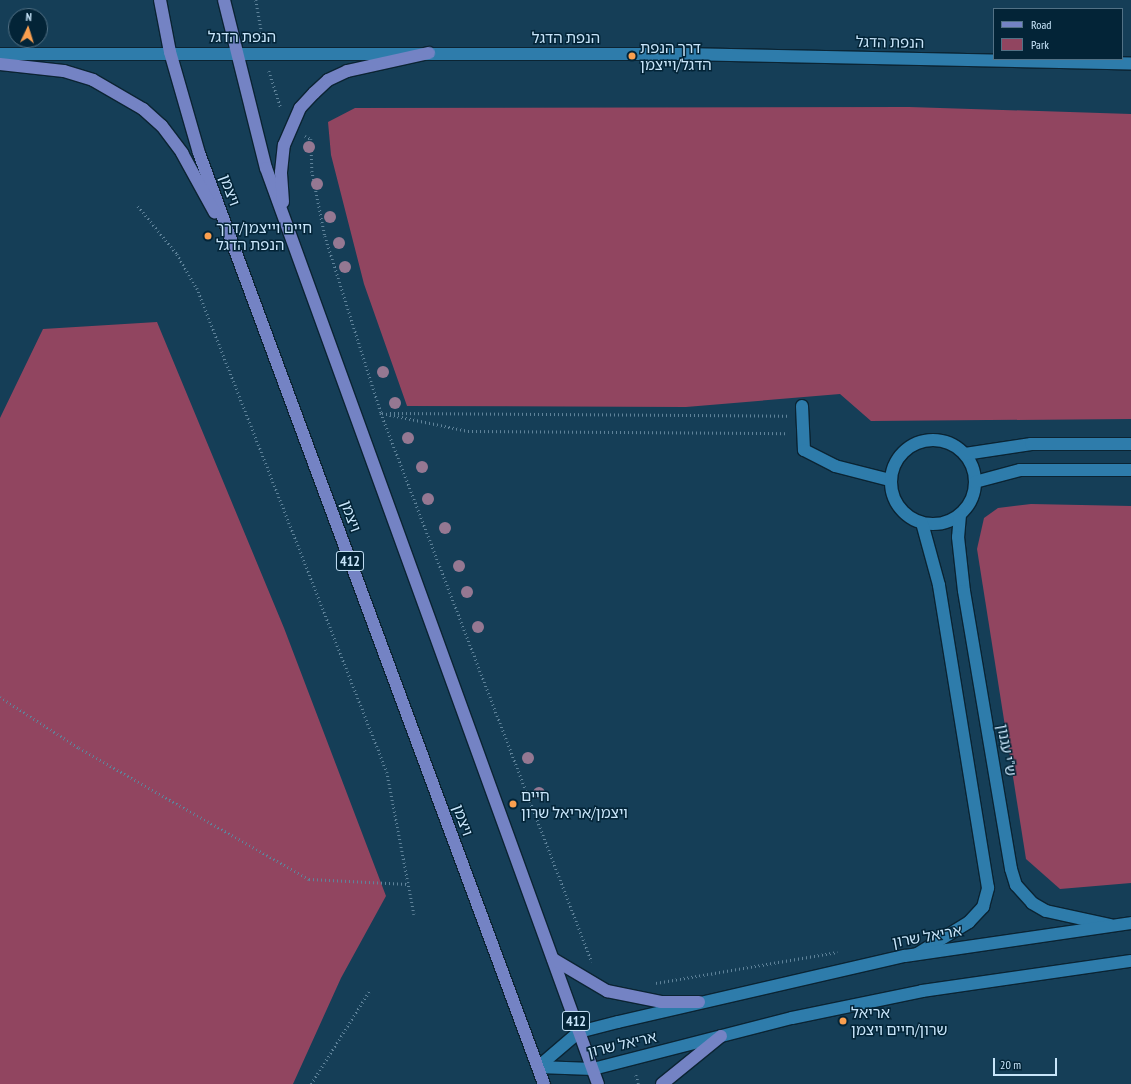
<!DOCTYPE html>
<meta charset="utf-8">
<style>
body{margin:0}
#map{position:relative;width:1131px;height:1084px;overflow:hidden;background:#153e57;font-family:"PT Sans Narrow","Noto Sans Hebrew",sans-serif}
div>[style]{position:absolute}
.green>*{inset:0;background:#914560}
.path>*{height:2.5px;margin-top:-1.25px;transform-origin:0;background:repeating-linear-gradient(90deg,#5f839a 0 1px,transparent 0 4px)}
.roads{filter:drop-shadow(1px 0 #0b2433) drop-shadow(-1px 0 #0b2433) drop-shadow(0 1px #0b2433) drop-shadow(0 -1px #0b2433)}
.minor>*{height:12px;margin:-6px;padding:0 6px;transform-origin:6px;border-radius:6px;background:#2e7cab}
.minor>.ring{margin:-6px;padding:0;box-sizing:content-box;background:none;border:12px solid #2e7cab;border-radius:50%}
.tertiary>*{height:12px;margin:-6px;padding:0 6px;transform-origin:6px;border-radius:6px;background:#2e7cab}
.secondary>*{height:12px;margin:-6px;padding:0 6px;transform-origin:6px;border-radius:6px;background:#2e7cab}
.primary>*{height:12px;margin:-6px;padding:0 6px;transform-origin:6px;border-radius:6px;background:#7483c4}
.trees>*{width:12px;height:12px;margin:-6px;border-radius:50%;background:#957892}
.dots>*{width:11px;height:11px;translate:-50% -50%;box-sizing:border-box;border:2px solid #032437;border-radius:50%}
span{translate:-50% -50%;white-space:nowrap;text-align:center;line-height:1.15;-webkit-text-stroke:3px #032437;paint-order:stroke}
.shield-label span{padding:1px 3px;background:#032437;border:1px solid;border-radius:3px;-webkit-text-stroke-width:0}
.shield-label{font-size:14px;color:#c8e5fa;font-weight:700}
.street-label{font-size:15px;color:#c8e5fa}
.poi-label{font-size:15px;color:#c8e5fa}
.left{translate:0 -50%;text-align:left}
.legend{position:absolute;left:993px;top:8px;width:130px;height:52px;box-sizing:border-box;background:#032437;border:1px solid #527185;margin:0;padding:5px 7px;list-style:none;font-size:12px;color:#c8e5fa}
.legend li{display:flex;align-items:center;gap:8px;height:20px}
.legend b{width:20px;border:1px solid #527185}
.north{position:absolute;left:8px;top:8px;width:40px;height:40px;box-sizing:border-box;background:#032437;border:1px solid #527185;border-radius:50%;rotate:4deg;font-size:11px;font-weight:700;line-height:16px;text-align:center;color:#c8e5fa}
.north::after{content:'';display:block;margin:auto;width:14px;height:18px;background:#fa9f4f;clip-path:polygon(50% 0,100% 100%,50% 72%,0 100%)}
.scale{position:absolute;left:993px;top:1058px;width:64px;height:18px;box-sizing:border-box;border:2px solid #c8e5fa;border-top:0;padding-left:5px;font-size:12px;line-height:14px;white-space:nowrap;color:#c8e5fa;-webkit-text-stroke:3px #032437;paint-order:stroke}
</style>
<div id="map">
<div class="green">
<i style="clip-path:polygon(909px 107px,1131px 114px,1131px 419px,871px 421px,840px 394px,686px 407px,407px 406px,364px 284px,331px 155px,328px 122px,355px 108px)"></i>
<i style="clip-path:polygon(157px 322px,284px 628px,386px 896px,341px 978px,293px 1084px,0 1084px,0 418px,43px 329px)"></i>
<i style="clip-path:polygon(1031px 504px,1131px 506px,1131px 883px,1060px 889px,1026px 859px,977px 549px,984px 518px,998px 508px)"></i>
</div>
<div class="path">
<i style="left:256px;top:0;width:40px;rotate:80deg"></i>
<i style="left:269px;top:71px;width:39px;rotate:72deg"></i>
<i style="left:305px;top:136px;width:7px;rotate:27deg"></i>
<i style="left:311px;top:139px;width:32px;rotate:88deg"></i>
<i style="left:312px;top:171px;width:66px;rotate:78.7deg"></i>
<i style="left:325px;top:236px;width:186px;rotate:72.4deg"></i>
<i style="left:381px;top:413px;width:588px;rotate:68.98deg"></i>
<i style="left:138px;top:206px;width:62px;rotate:50.9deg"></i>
<i style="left:177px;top:254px;width:39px;rotate:60deg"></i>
<i style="left:197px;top:288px;width:520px;rotate:68.57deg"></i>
<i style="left:387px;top:772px;width:145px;rotate:79.2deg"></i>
<i style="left:382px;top:413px;width:88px;rotate:11.8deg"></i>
<i style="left:468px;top:431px;width:319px;rotate:0.4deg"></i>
<i style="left:390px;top:413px;width:397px;rotate:0.4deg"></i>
<i style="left:0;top:697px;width:94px;rotate:32.8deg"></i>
<i style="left:79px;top:748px;width:265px;rotate:29.7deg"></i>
<i style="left:309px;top:879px;width:99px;rotate:2.9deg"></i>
<i style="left:656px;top:983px;width:184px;rotate:-9.7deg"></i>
<i style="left:636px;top:1075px;width:9px;rotate:72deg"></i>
<i style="left:311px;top:1084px;width:111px;rotate:-57.9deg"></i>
</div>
<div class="roads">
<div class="minor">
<i style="left:802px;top:406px;width:44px;rotate:87.4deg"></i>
<i style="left:804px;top:450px;width:35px;rotate:27deg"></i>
<i style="left:835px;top:466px;width:57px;rotate:14.3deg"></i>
<i class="ring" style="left:891px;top:440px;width:72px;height:72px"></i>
<i style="left:965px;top:454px;width:67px;rotate:-8.6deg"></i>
<i style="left:1031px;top:444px;width:100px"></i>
<i style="left:975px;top:482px;width:47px;rotate:-14.9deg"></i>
<i style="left:1020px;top:470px;width:111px"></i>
<i style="left:960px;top:515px;width:22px;rotate:95deg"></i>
<i style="left:958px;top:537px;width:54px;rotate:83.7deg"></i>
<i style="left:964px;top:591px;width:282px;rotate:80.4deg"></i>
<i style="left:1011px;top:869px;width:17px;rotate:73deg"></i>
<i style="left:1016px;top:885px;width:24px;rotate:48deg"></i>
<i style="left:1032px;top:903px;width:16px;rotate:30deg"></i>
<i style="left:1046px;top:911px;width:66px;rotate:12.3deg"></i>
<i style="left:917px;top:954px;width:61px;rotate:-31.6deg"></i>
<i style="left:969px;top:922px;width:21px;rotate:-47deg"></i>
<i style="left:983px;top:907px;width:20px;rotate:-75deg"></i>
<i style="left:988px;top:888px;width:307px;rotate:-99.2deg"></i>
<i style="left:939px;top:585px;width:64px;rotate:-105.3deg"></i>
</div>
<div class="tertiary">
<i style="left:538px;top:1067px;width:54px;rotate:-40.5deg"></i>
<i style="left:579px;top:1032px;width:40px;rotate:-14.4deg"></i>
<i style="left:618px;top:1022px;width:294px;rotate:-13deg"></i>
<i style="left:905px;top:956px;width:228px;rotate:-8.3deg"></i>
<i style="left:538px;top:1067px;width:55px;rotate:2.1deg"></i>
<i style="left:593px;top:1069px;width:205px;rotate:-14.4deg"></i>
<i style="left:792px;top:1018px;width:133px;rotate:-11.7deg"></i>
<i style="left:922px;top:991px;width:211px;rotate:-8.2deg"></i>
</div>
<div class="secondary">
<i style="left:0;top:54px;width:683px"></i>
<i style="left:683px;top:54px;width:448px;rotate:1.2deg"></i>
</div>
<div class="primary">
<i style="left:160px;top:0;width:53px;rotate:79.1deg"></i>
<i style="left:170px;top:52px;width:105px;rotate:74deg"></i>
<i style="left:199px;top:153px;width:993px;rotate:69.67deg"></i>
<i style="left:224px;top:0;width:173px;rotate:76deg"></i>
<i style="left:266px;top:168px;width:974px;rotate:70.08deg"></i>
<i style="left:0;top:64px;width:64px;rotate:6.2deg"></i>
<i style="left:64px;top:71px;width:30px;rotate:17deg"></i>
<i style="left:93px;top:80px;width:58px;rotate:30.1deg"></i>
<i style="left:143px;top:109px;width:25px;rotate:42deg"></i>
<i style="left:162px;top:126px;width:34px;rotate:53deg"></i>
<i style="left:182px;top:153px;width:68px;rotate:61.2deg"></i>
<i style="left:283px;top:202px;width:30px;rotate:-94deg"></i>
<i style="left:281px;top:172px;width:27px;rotate:-84deg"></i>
<i style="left:284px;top:145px;width:40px;rotate:-66.6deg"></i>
<i style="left:300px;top:108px;width:21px;rotate:-47deg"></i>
<i style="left:314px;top:93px;width:19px;rotate:-43deg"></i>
<i style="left:328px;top:80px;width:21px;rotate:-25deg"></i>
<i style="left:347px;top:71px;width:84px;rotate:-12.4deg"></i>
<i style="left:553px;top:959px;width:63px;rotate:30.7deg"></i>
<i style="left:607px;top:991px;width:55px;rotate:11.5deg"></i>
<i style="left:661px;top:1002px;width:38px"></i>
<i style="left:662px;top:1084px;width:76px;rotate:-39.1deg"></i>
</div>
</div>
<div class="trees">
<i style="left:309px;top:147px"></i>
<i style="left:317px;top:184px"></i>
<i style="left:330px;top:217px"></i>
<i style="left:339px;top:243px"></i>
<i style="left:345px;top:267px"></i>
<i style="left:383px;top:372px"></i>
<i style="left:395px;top:403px"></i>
<i style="left:408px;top:438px"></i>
<i style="left:422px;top:467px"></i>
<i style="left:428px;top:499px"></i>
<i style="left:445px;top:528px"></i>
<i style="left:459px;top:566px"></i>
<i style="left:467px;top:592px"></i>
<i style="left:478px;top:627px"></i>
<i style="left:528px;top:758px"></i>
<i style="left:539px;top:793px"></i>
</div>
<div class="dots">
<i style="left:632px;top:56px;background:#fa9f4f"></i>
<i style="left:208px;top:236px;background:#fa9f4f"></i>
<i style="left:513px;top:804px;background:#fa9f4f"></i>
<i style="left:843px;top:1021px;background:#fa9f4f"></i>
</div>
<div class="shield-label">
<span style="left:350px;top:561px">412</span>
<span style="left:576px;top:1021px">412</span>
</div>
<div class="street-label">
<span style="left:242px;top:37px">הנפת הדגל</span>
<span style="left:566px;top:38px">הנפת הדגל</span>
<span style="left:890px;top:42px;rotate:1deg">הנפת הדגל</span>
<span style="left:230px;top:190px;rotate:70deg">ויצמן</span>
<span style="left:351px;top:516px;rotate:70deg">ויצמן</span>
<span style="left:1007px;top:750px;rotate:80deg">ש"י עגנון</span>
<span style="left:463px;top:820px;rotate:70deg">ויצמן</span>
<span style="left:927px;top:936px;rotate:-10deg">אריאל שרון</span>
<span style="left:622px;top:1044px;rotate:-13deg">אריאל שרון</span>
</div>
<div class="poi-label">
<span class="left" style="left:640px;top:56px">דרך הנפת<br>הדגל/וייצמן</span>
<span class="left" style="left:216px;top:236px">חיים וייצמן/דרך<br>הנפת הדגל</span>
<span class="left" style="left:521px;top:804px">חיים<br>ויצמן/אריאל שרון</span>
<span class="left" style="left:851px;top:1021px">אריאל<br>שרון/חיים ויצמן</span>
</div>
<ul class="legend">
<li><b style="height:5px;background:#7483c4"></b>Road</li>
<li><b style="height:11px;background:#914560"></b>Park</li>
</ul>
<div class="north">N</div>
<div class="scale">20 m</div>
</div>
